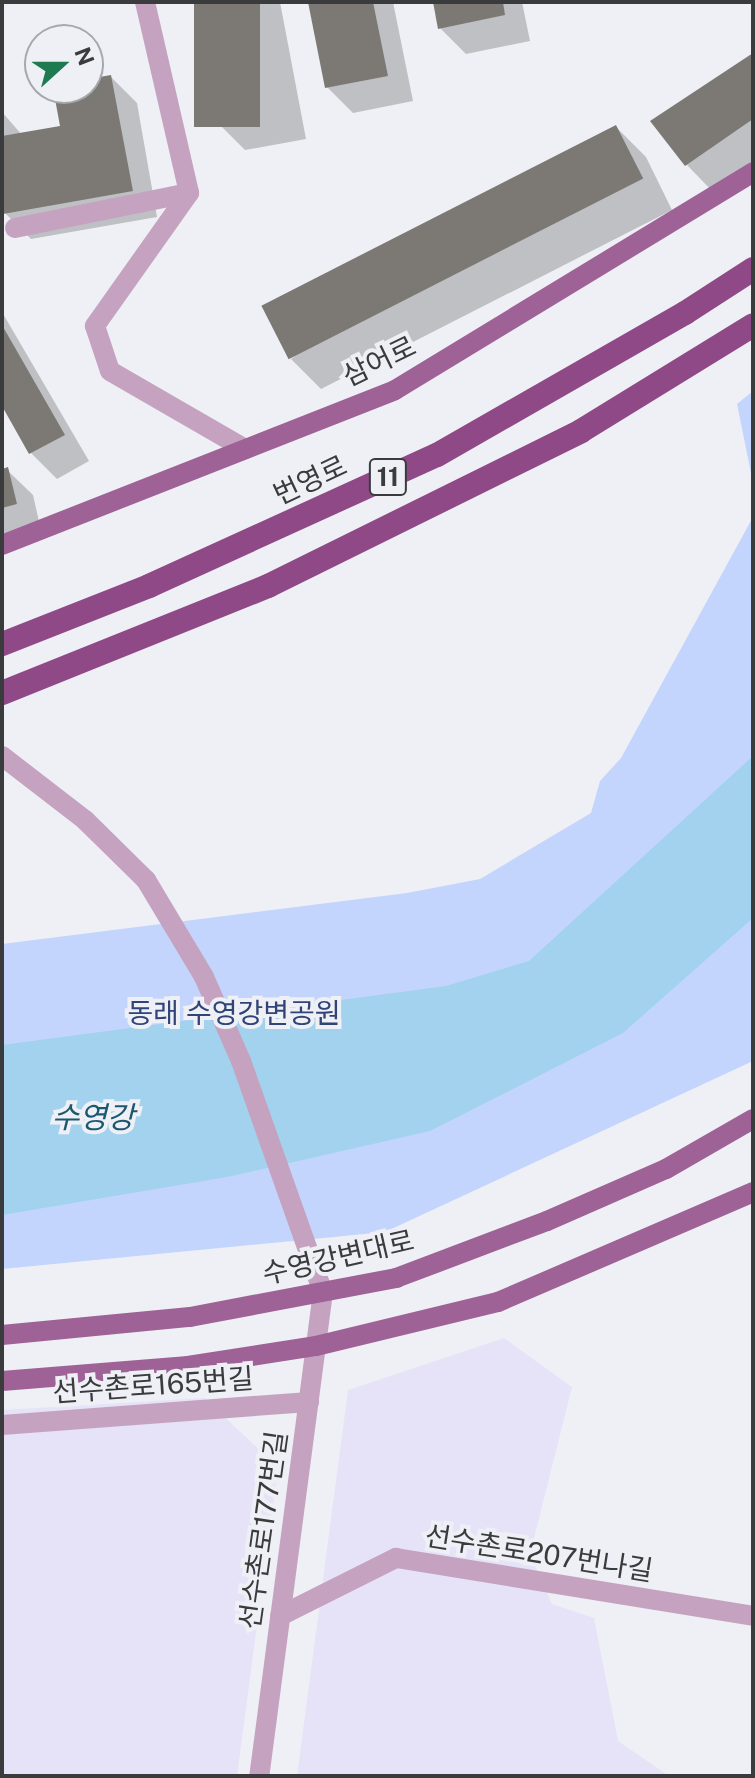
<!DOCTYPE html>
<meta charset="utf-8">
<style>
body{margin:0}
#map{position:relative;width:755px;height:1778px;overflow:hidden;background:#eef0f5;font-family:"Public Sans","Noto Sans KR",sans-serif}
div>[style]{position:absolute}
.industrial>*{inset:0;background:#e6e3f9}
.green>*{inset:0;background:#c4d5fd}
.water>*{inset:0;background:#a2d2ed}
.shadow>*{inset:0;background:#0003}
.building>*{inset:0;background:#7c7975;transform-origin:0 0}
.minor>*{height:20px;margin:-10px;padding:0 10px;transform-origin:10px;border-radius:10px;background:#c5a3c0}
.major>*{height:20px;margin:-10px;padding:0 10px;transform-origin:10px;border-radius:10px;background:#9e6296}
.highway>*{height:24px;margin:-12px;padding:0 12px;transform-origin:12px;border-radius:12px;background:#8e4986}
span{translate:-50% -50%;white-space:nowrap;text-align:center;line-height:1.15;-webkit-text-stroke:8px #eef0f5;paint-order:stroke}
.shield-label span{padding:2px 6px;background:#eef0f5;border:2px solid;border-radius:6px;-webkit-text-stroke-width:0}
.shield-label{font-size:26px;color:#3a3b3d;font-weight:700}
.street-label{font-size:28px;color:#3a3b3d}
.park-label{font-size:28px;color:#304478}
.water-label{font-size:30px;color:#1c5772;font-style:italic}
.frame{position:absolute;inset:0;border:4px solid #3a3b3d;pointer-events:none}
.north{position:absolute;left:24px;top:24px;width:80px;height:80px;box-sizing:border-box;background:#eef0f5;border:2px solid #a6a8ab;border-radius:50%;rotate:69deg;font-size:22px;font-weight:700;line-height:32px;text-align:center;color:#3a3b3d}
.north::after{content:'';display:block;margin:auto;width:28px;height:36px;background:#1e7b51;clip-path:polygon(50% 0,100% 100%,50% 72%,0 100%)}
</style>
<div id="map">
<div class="industrial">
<i style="clip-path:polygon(504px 1338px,572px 1387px,530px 1554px,552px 1604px,594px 1618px,618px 1741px,669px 1776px,297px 1776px,348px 1390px)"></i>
<i style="clip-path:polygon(204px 1398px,278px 1467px,237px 1776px,2px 1776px,2px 1410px)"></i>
</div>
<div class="green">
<i style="clip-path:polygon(753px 391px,753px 483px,737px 404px)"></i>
<i style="clip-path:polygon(753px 517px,753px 1061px,385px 1232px,2px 1269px,2px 944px,407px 893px,480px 879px,591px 813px,600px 781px,621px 758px)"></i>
</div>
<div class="water">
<i style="clip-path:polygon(753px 756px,753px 918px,623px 1033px,430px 1131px,227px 1177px,2px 1215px,2px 1045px,446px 986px,529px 961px)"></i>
</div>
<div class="shadow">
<i style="clip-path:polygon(196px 2px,280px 2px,306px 139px,245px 150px,219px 124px)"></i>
<i style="clip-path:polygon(310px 2px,393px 2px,413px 101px,353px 113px,327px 87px)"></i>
<i style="clip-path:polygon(435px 2px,522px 2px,530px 41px,466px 54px,440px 28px)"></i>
<i style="clip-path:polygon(753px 56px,753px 170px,716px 195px,686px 164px)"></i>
<i style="clip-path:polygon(111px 77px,137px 103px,157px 217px,31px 239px,5px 213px,2px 112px,22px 135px,62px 128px,55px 88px,88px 88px,88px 81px)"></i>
<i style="clip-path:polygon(616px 127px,646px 157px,672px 210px,321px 389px,291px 359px)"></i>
<i style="clip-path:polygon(2px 312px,89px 461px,57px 479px,31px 453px,2px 402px)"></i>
<i style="clip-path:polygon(7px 470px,33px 495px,41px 530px,2px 539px,2px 471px)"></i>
</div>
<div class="building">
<i style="left:194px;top:2px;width:66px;height:125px"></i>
<i style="clip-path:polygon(308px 2px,373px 2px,388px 76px,325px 88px)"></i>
<i style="clip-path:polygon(433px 2px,503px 2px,505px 15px,438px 29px)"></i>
<i style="clip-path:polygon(753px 53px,753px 119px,685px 166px,650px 121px)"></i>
<i style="clip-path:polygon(111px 75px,133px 191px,3px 214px,2px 136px,60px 126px,53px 88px,88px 88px,88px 79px)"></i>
<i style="left:616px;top:125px;width:60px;height:398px;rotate:63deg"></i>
<i style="clip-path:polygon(2px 325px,65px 435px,29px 454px,2px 406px)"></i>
<i style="clip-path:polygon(8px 467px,17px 504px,2px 508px,2px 469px)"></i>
</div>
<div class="minor">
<i style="left:145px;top:2px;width:196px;rotate:77deg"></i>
<i style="left:189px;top:193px;width:163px;rotate:125.3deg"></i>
<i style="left:95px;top:326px;width:47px;rotate:71.6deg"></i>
<i style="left:110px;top:371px;width:156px;rotate:30deg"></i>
<i style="left:15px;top:228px;width:177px;rotate:-11.4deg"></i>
<i style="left:2px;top:756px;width:105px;rotate:37.6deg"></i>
<i style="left:85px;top:820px;width:86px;rotate:44.5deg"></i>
<i style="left:146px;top:880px;width:113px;rotate:59.1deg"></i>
<i style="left:204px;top:977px;width:92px;rotate:66.2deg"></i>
<i style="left:241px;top:1061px;width:245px;rotate:70.5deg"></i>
<i style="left:323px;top:1292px;width:488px;rotate:97.5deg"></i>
<i style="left:2px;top:1425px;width:308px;rotate:-4.3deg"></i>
<i style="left:280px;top:1616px;width:130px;rotate:-26.6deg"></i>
<i style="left:396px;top:1558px;width:362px;rotate:9.2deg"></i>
</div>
<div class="major">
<i style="left:2px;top:545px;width:422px;rotate:-21.5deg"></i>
<i style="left:395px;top:390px;width:419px;rotate:-31.3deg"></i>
<i style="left:2px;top:1335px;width:189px;rotate:-5.5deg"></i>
<i style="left:190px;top:1317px;width:210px;rotate:-10.7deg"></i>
<i style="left:396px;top:1278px;width:161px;rotate:-20.7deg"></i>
<i style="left:547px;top:1221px;width:130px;rotate:-23.6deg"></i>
<i style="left:666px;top:1169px;width:100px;rotate:-29.9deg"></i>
<i style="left:2px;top:1381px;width:187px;rotate:-4.6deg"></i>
<i style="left:188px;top:1366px;width:130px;rotate:-8.9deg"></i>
<i style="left:316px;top:1346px;width:187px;rotate:-13.6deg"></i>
<i style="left:498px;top:1302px;width:278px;rotate:-23.3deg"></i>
</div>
<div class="highway">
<i style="left:2px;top:644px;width:158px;rotate:-21.5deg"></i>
<i style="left:149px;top:586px;width:316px;rotate:-24.5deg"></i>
<i style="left:437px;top:455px;width:286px;rotate:-29.8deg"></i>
<i style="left:685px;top:313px;width:81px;rotate:-32.9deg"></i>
<i style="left:2px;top:693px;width:287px;rotate:-21.9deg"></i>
<i style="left:268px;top:586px;width:349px;rotate:-26.3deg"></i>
<i style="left:581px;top:431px;width:202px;rotate:-31.6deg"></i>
</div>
<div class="shield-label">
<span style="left:388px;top:477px">11</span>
</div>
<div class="street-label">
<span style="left:379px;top:361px;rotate:-26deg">삼어로</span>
<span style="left:310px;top:480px;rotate:-25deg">번영로</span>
<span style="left:338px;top:1257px;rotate:-13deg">수영강변대로</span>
<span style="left:153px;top:1385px;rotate:-4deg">선수촌로165번길</span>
<span style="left:263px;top:1530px;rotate:-82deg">선수촌로177번길</span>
<span style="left:539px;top:1553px;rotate:9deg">선수촌로207번나길</span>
</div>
<div class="park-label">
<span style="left:234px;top:1013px">동래 수영강변공원</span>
</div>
<div class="water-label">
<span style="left:93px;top:1117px">수영강</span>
</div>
<div class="frame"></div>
<div class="north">N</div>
</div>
